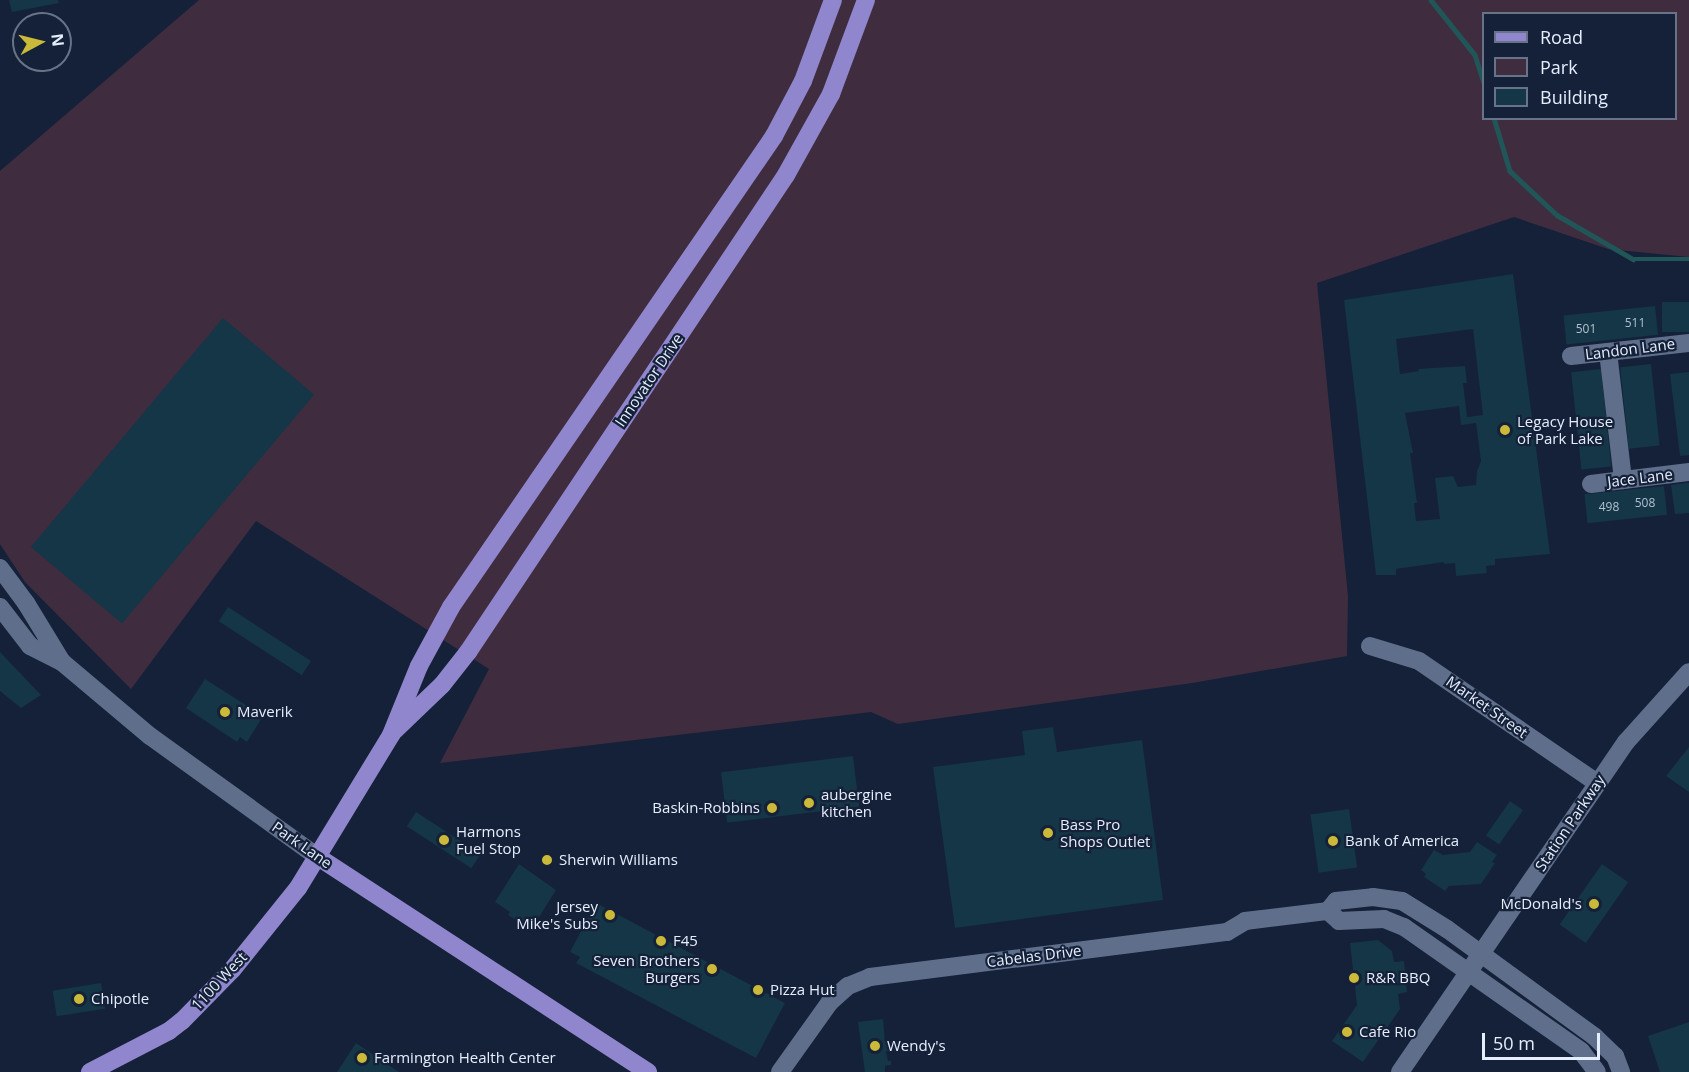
<!DOCTYPE html>
<style>
body{margin:0}
#map{position:relative;width:1689px;height:1072px;overflow:hidden;background:#152138;font-family:"Open Sans",sans-serif}
div>[style]{position:absolute}
.green>*{inset:0;background:#3f2d3f}
.stream>*{height:4.5px;margin:-2.25px;padding:0 2.25px;transform-origin:2.25px;border-radius:2.25px;background:#215658}
.building>*{inset:0;background:#143646;transform-origin:0 0}
.minor>*{height:18px;margin:-9px;padding:0 9px;transform-origin:9px;border-radius:9px;background:#5f6f8b}
.major>*{height:18px;margin:-9px;padding:0 9px;transform-origin:9px;border-radius:9px;background:#9086ce}
.dots>*{width:16px;height:16px;translate:-50% -50%;box-sizing:border-box;border:3px solid #152138;border-radius:50%}
span{translate:-50% -50%;white-space:nowrap;text-align:center;line-height:1.15;-webkit-text-stroke:4.5px #152138;paint-order:stroke}
.number-label{font-size:12px;color:#b1c0d0}
.number-label span{-webkit-text-stroke-width:0}
.street-label{font-size:15px;color:#e5eefe}
.poi-label{font-size:15px;color:#e5eefe}
.left{translate:0 -50%;text-align:left}
.right{translate:-100% -50%;text-align:right}
.legend{position:absolute;left:1482px;top:12px;width:195px;height:108px;box-sizing:border-box;background:#152138;border:2px solid #687387;margin:0;padding:8px 10px;list-style:none;font-size:18px;color:#e5eefe}
.legend li{display:flex;align-items:center;gap:12px;height:30px}
.legend b{width:30px;border:2px solid #687387}
.north{position:absolute;left:12px;top:12px;width:60px;height:60px;box-sizing:border-box;background:#152138;border:2px solid #687387;border-radius:50%;rotate:83deg;font-size:16px;font-weight:700;line-height:24px;text-align:center;color:#e5eefe}
.north::after{content:'';display:block;margin:auto;width:21px;height:27px;background:#cbba39;clip-path:polygon(50% 0,100% 100%,50% 72%,0 100%)}
.scale{position:absolute;left:1482px;top:1033px;width:118px;height:27px;box-sizing:border-box;border:3px solid #e5eefe;border-top:0;padding-left:8px;font-size:18px;line-height:21px;white-space:nowrap;color:#e5eefe;-webkit-text-stroke:4px #152138;paint-order:stroke}
</style>
<div id="map">
<div class="green">
<i style="clip-path:polygon(evenodd,199px 0,1689px 0,1689px 257px,1608px 249px,1514px 217px,1317px 283px,1348px 596px,1347px 656px,1192px 683px,898px 724px,871px 712px,440px 763px,489px 669px,256px 521px,131px 689px,25px 582px,0 544px,0 171px,199px 0,1484px 14px,1676px 14px,1676px 118px,1484px 118px,1484px 14px)"></i>
</div>
<div class="stream">
<i style="left:1431px;top:0;width:70px;rotate:51.3deg"></i>
<i style="left:1475px;top:55px;width:28px;rotate:72deg"></i>
<i style="left:1494px;top:118px;width:55px;rotate:73.2deg"></i>
<i style="left:1510px;top:171px;width:64px;rotate:43.1deg"></i>
<i style="left:1557px;top:215px;width:88px;rotate:30.1deg"></i>
<i style="left:1633px;top:259px;width:56px"></i>
</div>
<div class="building">
<i style="clip-path:polygon(9px 0,58px 0,59px 3px,12px 12px)"></i>
<i style="clip-path:polygon(evenodd,1513px 274px,1550px 554px,1495px 559px,1495px 565px,1486px 566px,1487px 573px,1456px 576px,1455px 563px,1444px 564px,1444px 562px,1396px 569px,1396px 575px,1376px 575px,1344px 300px,1513px 274px,1473px 329px,1483px 415px,1467px 417px,1463px 383px,1467px 383px,1465px 366px,1418px 369px,1419px 371px,1400px 374px,1396px 339px,1473px 329px,1513px 274px,1459px 406px,1461px 425px,1476px 423px,1481px 461px,1477px 471px,1476px 485px,1458px 487px,1453px 476px,1435px 478px,1440px 519px,1416px 521px,1414px 503px,1417px 503px,1410px 453px,1413px 453px,1405px 413px,1459px 406px)"></i>
<i style="left:1689px;top:302px;width:30px;height:27px;rotate:90deg"></i>
<i style="left:1655px;top:306px;width:29px;height:92px;rotate:84deg"></i>
<i style="left:223px;top:318px;width:119px;height:299px;rotate:40deg"></i>
<i style="left:1651px;top:364px;width:82px;height:31px;rotate:84deg"></i>
<i style="left:1601px;top:369px;width:98px;height:30px;rotate:84deg"></i>
<i style="clip-path:polygon(1689px 372px,1689px 455px,1680px 456px,1670px 374px)"></i>
<i style="clip-path:polygon(1686px 483px,1689px 483px,1689px 513px,1675px 514px,1671px 485px)"></i>
<i style="left:1664px;top:486px;width:29px;height:80px;rotate:84deg"></i>
<i style="left:228px;top:607px;width:99px;height:17px;rotate:33deg"></i>
<i style="clip-path:polygon(0 652px,41px 695px,21px 708px,0 691px)"></i>
<i style="clip-path:polygon(205px 679px,263px 716px,247px 742px,240px 737px,237px 742px,186px 708px)"></i>
<i style="clip-path:polygon(1053px 727px,1057px 752px,1142px 740px,1163px 900px,955px 928px,933px 767px,1025px 755px,1022px 731px)"></i>
<i style="clip-path:polygon(1689px 747px,1689px 792px,1666px 776px)"></i>
<i style="left:853px;top:756px;width:51px;height:133px;rotate:83deg"></i>
<i style="left:1510px;top:801px;width:16px;height:42px;rotate:35deg"></i>
<i style="left:1349px;top:809px;width:59px;height:39px;rotate:82deg"></i>
<i style="left:416px;top:812px;width:77px;height:17px;rotate:33deg"></i>
<i style="clip-path:polygon(1477px 842px,1497px 855px,1492px 862px,1495px 863px,1481px 884px,1449px 886px,1445px 891px,1424px 877px,1426px 874px,1421px 870px,1434px 850px,1443px 855px,1470px 852px)"></i>
<i style="clip-path:polygon(519px 864px,556px 890px,531px 930px,508px 915px,510px 912px,495px 902px)"></i>
<i style="left:1602px;top:864px;width:32px;height:74px;rotate:35deg"></i>
<i style="clip-path:polygon(596px 903px,785px 1003px,756px 1058px,576px 963px,580px 957px,570px 952px)"></i>
<i style="clip-path:polygon(1378px 940px,1392px 951px,1394px 962px,1404px 961px,1407px 992px,1398px 994px,1400px 1009px,1363px 1062px,1332px 1041px,1357px 1005px,1350px 943px)"></i>
<i style="left:101px;top:983px;width:26px;height:49px;rotate:81deg"></i>
<i style="clip-path:polygon(883px 1019px,885px 1042px,889px 1041px,890px 1051px,886px 1051px,888px 1061px,891px 1061px,891px 1065px,885px 1066px,885px 1072px,865px 1072px,858px 1022px)"></i>
<i style="clip-path:polygon(1689px 1022px,1689px 1072px,1660px 1072px,1648px 1036px)"></i>
<i style="clip-path:polygon(356px 1043px,399px 1072px,337px 1072px)"></i>
</div>
<div class="minor">
<i style="left:1608px;top:352px;width:129px;rotate:83.3deg"></i>
<i style="left:1571px;top:356px;width:119px;rotate:-6.3deg"></i>
<i style="left:1591px;top:484px;width:99px;rotate:-7deg"></i>
<i style="left:0;top:568px;width:44px;rotate:53.4deg"></i>
<i style="left:26px;top:603px;width:69px;rotate:58.6deg"></i>
<i style="left:62px;top:662px;width:115px;rotate:40.1deg"></i>
<i style="left:150px;top:736px;width:207px;rotate:35.8deg"></i>
<i style="left:0;top:607px;width:49px;rotate:52.4deg"></i>
<i style="left:30px;top:646px;width:36px;rotate:27deg"></i>
<i style="left:1370px;top:646px;width:51px;rotate:17deg"></i>
<i style="left:1419px;top:661px;width:216px;rotate:34.4deg"></i>
<i style="left:1328px;top:911px;width:15px;rotate:42deg"></i>
<i style="left:1339px;top:921px;width:45px;rotate:-2.5deg"></i>
<i style="left:1384px;top:919px;width:22px;rotate:22deg"></i>
<i style="left:1404px;top:927px;width:216px;rotate:35deg"></i>
<i style="left:1581px;top:1051px;width:26px;rotate:53deg"></i>
<i style="left:780px;top:1072px;width:86px;rotate:-54.5deg"></i>
<i style="left:830px;top:1002px;width:24px;rotate:-42deg"></i>
<i style="left:848px;top:986px;width:24px;rotate:-22deg"></i>
<i style="left:870px;top:977px;width:360px;rotate:-7.2deg"></i>
<i style="left:1227px;top:932px;width:21px;rotate:-31deg"></i>
<i style="left:1245px;top:921px;width:84px;rotate:-6.9deg"></i>
<i style="left:1328px;top:911px;width:13px;rotate:-51deg"></i>
<i style="left:1336px;top:901px;width:37px;rotate:-6deg"></i>
<i style="left:1373px;top:897px;width:29px;rotate:8deg"></i>
<i style="left:1402px;top:901px;width:53px;rotate:31.9deg"></i>
<i style="left:1447px;top:929px;width:183px;rotate:36.1deg"></i>
<i style="left:1595px;top:1037px;width:28px;rotate:44deg"></i>
<i style="left:1615px;top:1056px;width:17px;rotate:69deg"></i>
<i style="left:1400px;top:1072px;width:400px;rotate:-55.6deg"></i>
<i style="left:1626px;top:742px;width:94px;rotate:-48deg"></i>
</div>
<div class="major">
<i style="left:394px;top:731px;width:66px;rotate:-43.8deg"></i>
<i style="left:442px;top:685px;width:42px;rotate:-51.8deg"></i>
<i style="left:468px;top:652px;width:573px;rotate:-56.31deg"></i>
<i style="left:786px;top:175px;width:93px;rotate:-60.9deg"></i>
<i style="left:831px;top:94px;width:100px;rotate:-69.6deg"></i>
<i style="left:318px;top:857px;width:394px;rotate:33.1deg"></i>
<i style="left:90px;top:1072px;width:89px;rotate:-27.4deg"></i>
<i style="left:169px;top:1031px;width:16px;rotate:-38deg"></i>
<i style="left:182px;top:1021px;width:71px;rotate:-45.6deg"></i>
<i style="left:232px;top:970px;width:105px;rotate:-51.2deg"></i>
<i style="left:298px;top:888px;width:179px;rotate:-58.7deg"></i>
<i style="left:391px;top:735px;width:74px;rotate:-67.9deg"></i>
<i style="left:419px;top:666px;width:67px;rotate:-61.5deg"></i>
<i style="left:451px;top:607px;width:571px;rotate:-55.56deg"></i>
<i style="left:774px;top:136px;width:62px;rotate:-62.2deg"></i>
<i style="left:803px;top:81px;width:86px;rotate:-69.7deg"></i>
</div>
<div class="dots">
<i style="left:1505px;top:430px;background:#cbba39"></i>
<i style="left:225px;top:712px;background:#cbba39"></i>
<i style="left:809px;top:803px;background:#cbba39"></i>
<i style="left:772px;top:808px;background:#cbba39"></i>
<i style="left:1048px;top:833px;background:#cbba39"></i>
<i style="left:444px;top:840px;background:#cbba39"></i>
<i style="left:1333px;top:841px;background:#cbba39"></i>
<i style="left:547px;top:860px;background:#cbba39"></i>
<i style="left:1594px;top:904px;background:#cbba39"></i>
<i style="left:610px;top:915px;background:#cbba39"></i>
<i style="left:661px;top:941px;background:#cbba39"></i>
<i style="left:712px;top:969px;background:#cbba39"></i>
<i style="left:1354px;top:978px;background:#cbba39"></i>
<i style="left:758px;top:990px;background:#cbba39"></i>
<i style="left:79px;top:999px;background:#cbba39"></i>
<i style="left:1347px;top:1032px;background:#cbba39"></i>
<i style="left:875px;top:1046px;background:#cbba39"></i>
<i style="left:362px;top:1058px;background:#cbba39"></i>
</div>
<div class="number-label">
<span style="left:1635px;top:323px">511</span>
<span style="left:1586px;top:329px">501</span>
<span style="left:1645px;top:503px">508</span>
<span style="left:1609px;top:507px">498</span>
</div>
<div class="street-label">
<span style="left:1630px;top:349px;rotate:-7deg">Landon Lane</span>
<span style="left:649px;top:380px;rotate:-56deg">Innovator Drive</span>
<span style="left:1640px;top:478px;rotate:-7deg">Jace Lane</span>
<span style="left:1487px;top:707px;rotate:35deg">Market Street</span>
<span style="left:1570px;top:823px;rotate:-56deg">Station Parkway</span>
<span style="left:302px;top:845px;rotate:35deg">Park Lane</span>
<span style="left:1034px;top:956px;rotate:-7deg">Cabelas Drive</span>
<span style="left:219px;top:981px;rotate:-47deg">1100 West</span>
</div>
<div class="poi-label">
<span class="left" style="left:1517px;top:430px">Legacy House<br>of Park Lake</span>
<span class="left" style="left:237px;top:712px">Maverik</span>
<span class="left" style="left:821px;top:803px">aubergine<br>kitchen</span>
<span class="right" style="left:760px;top:808px">Baskin-Robbins</span>
<span class="left" style="left:1060px;top:833px">Bass Pro<br>Shops Outlet</span>
<span class="left" style="left:456px;top:840px">Harmons<br>Fuel Stop</span>
<span class="left" style="left:1345px;top:841px">Bank of America</span>
<span class="left" style="left:559px;top:860px">Sherwin Williams</span>
<span class="right" style="left:1582px;top:904px">McDonald's</span>
<span class="right" style="left:598px;top:915px">Jersey<br>Mike's Subs</span>
<span class="left" style="left:673px;top:941px">F45</span>
<span class="right" style="left:700px;top:969px">Seven Brothers<br>Burgers</span>
<span class="left" style="left:1366px;top:978px">R&amp;R BBQ</span>
<span class="left" style="left:770px;top:990px">Pizza Hut</span>
<span class="left" style="left:91px;top:999px">Chipotle</span>
<span class="left" style="left:1359px;top:1032px">Cafe Rio</span>
<span class="left" style="left:887px;top:1046px">Wendy's</span>
<span class="left" style="left:374px;top:1058px">Farmington Health Center</span>
</div>
<ul class="legend">
<li><b style="height:8px;background:#9086ce"></b>Road</li>
<li><b style="height:16px;background:#3f2d3f"></b>Park</li>
<li><b style="height:16px;background:#143646"></b>Building</li>
</ul>
<div class="north">N</div>
<div class="scale">50 m</div>
</div>
